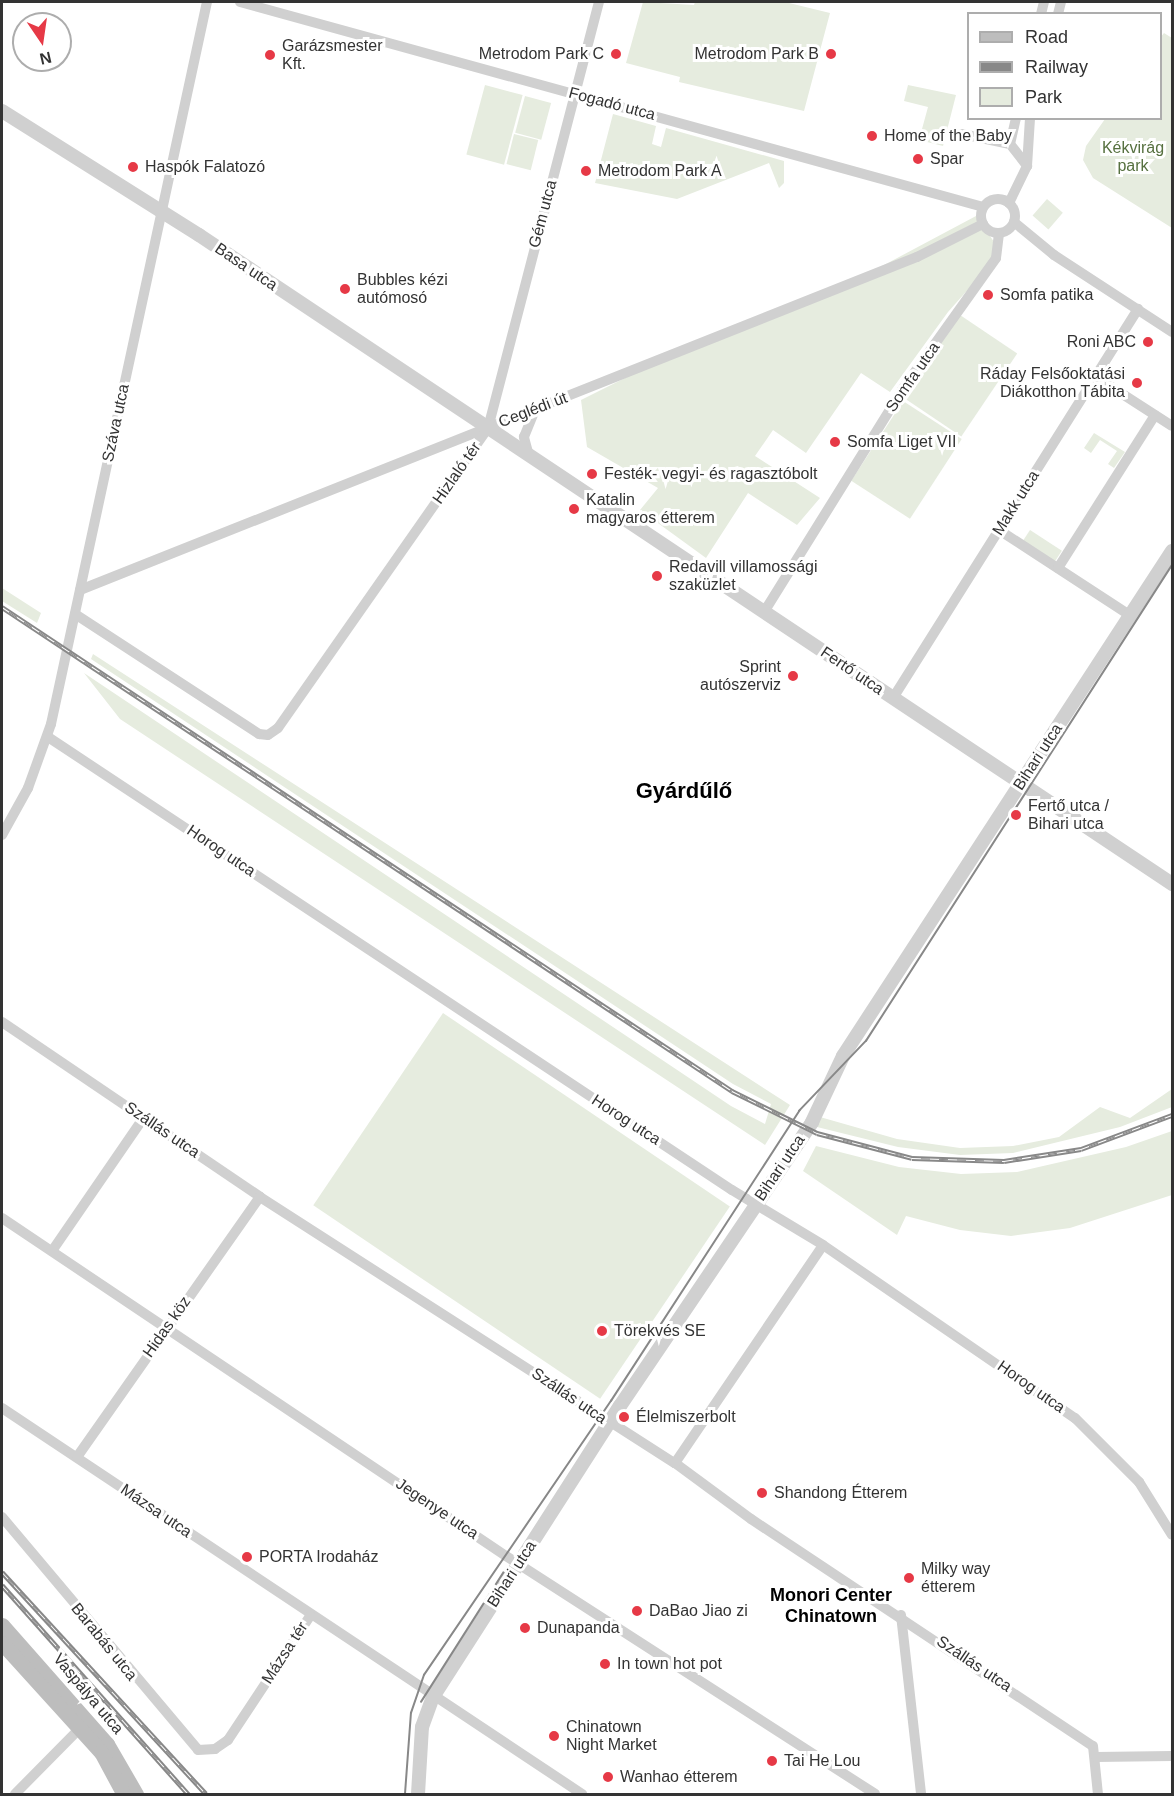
<!DOCTYPE html>
<meta charset="utf-8">
<style>
body{margin:0}
#map{position:relative;width:1174px;height:1796px;overflow:hidden;background:#fff;font-family:Arial,sans-serif}
div>[style]{position:absolute}
.green>*{inset:0;background:#e6ecdf;transform-origin:0 0}
.minor>*{height:10px;margin:-5px;padding:0 5px;transform-origin:5px;border-radius:5px;background:#d0d0d0}
.minor>.ring{margin:-5px;padding:0;box-sizing:content-box;background:none;border:10px solid #d0d0d0;border-radius:50%}
.tertiary>*{height:14px;margin:-7px;padding:0 7px;transform-origin:7px;border-radius:7px;background:#d0d0d0}
.secondary>*{height:15px;margin:-7.5px;padding:0 7.5px;transform-origin:7.5px;border-radius:7.5px;background:#bdbdbd}
.tram>*{height:1.5px;margin:-0.75px;padding:0 0.75px;transform-origin:0.75px;border-radius:0.75px;background:#888}
.rail>*{height:5px;margin-top:-2.5px;transform-origin:0;background:repeating-linear-gradient(90deg,#fff 0 9px,#888 0 18px);box-sizing:border-box;border-block:2px solid #888}
.dots>*{width:16px;height:16px;translate:-50% -50%;box-sizing:border-box;border:3px solid #fff;border-radius:50%}
span{translate:-50% -50%;white-space:nowrap;text-align:center;line-height:1.15;-webkit-text-stroke:6px #fff;paint-order:stroke}
.poi-label{font-size:16px;color:#333}
.left{translate:0 -50%;text-align:left}
.right{translate:-100% -50%;text-align:right}
.street-label{font-size:16px;color:#333}
.park-label{font-size:16px;color:#56703f}
.neighbourhood-label{font-size:18px;color:#000;font-weight:700}
.district-label{font-size:22px;color:#000;font-weight:700}
.frame{position:absolute;inset:0;border:3px solid #333;pointer-events:none}
.legend{position:absolute;left:967px;top:12px;width:195px;height:108px;box-sizing:border-box;background:#fff;border:2px solid #adadad;margin:0;padding:8px 10px;list-style:none;font-size:18px;color:#333}
.legend li{display:flex;align-items:center;gap:12px;height:30px}
.legend b{width:30px;border:2px solid #adadad}
.north{position:absolute;left:12px;top:12px;width:60px;height:60px;box-sizing:border-box;background:#fff;border:2px solid #adadad;border-radius:50%;rotate:167deg;font-size:16px;font-weight:700;line-height:24px;text-align:center;color:#333}
.north::after{content:'';display:block;margin:auto;width:21px;height:27px;background:#e63946;clip-path:polygon(50% 0,100% 100%,50% 72%,0 100%)}
</style>
<div id="map">
<div class="green">
<i style="clip-path:polygon(643px 2px,694px 5px,695px 2px,785px 2px,830px 13px,804px 111px,679px 82px,680px 77px,626px 63px)"></i>
<i style="clip-path:polygon(1164px 33px,1172px 38px,1172px 228px,1093px 178px,1083px 160px,1086px 146px,1105px 119px,1160px 118px,1160px 38px)"></i>
<i style="left:485px;top:85px;width:39px;height:72px;rotate:15deg"></i>
<i style="clip-path:polygon(908px 85px,956px 95px,943px 146px,919px 140px,928px 107px,904px 101px)"></i>
<i style="left:525px;top:96px;width:27px;height:38px;rotate:15deg"></i>
<i style="clip-path:polygon(613px 114px,656px 126px,652px 144px,661px 147px,666px 128px,784px 161px,784px 183px,779px 188px,769px 163px,677px 199px,595px 183px)"></i>
<i style="left:514px;top:134px;width:25px;height:31px;rotate:14deg"></i>
<i style="left:1047px;top:199px;width:21px;height:22px;rotate:41deg"></i>
<i style="clip-path:polygon(976px 216px,999px 249px,996px 258px,948px 312px,890px 392px,861px 373px,806px 453px,773px 430px,755px 456px,820px 498px,797px 525px,748px 493px,706px 558px,640px 510px,658px 488px,587px 447px,581px 400px,659px 361px,839px 289px)"></i>
<i style="left:960px;top:315px;width:69px;height:100px;rotate:34deg"></i>
<i style="left:903px;top:401px;width:70px;height:95px;rotate:33deg"></i>
<i style="clip-path:polygon(1094px 433px,1125px 452px,1114px 468px,1108px 464px,1117px 451px,1100px 440px,1091px 453px,1084px 448px)"></i>
<i style="left:1030px;top:530px;width:38px;height:15px;rotate:33deg"></i>
<i style="clip-path:polygon(2px 588px,41px 613px,37px 623px,2px 601px)"></i>
<i style="clip-path:polygon(93px 654px,790px 1105px,765px 1145px,120px 719px,84px 673px,731px 1106px,765px 1124px,771px 1104px,733px 1084px,91px 659px)"></i>
<i style="left:443px;top:1013px;width:346px;height:232px;rotate:34deg"></i>
<i style="clip-path:polygon(1172px 1089px,1172px 1107px,1120px 1127px,1013px 1153px,960px 1155px,898px 1147px,817px 1127px,820px 1117px,897px 1139px,960px 1148px,1013px 1146px,1059px 1137px,1100px 1107px,1130px 1118px)"></i>
<i style="clip-path:polygon(1172px 1131px,1172px 1195px,1070px 1228px,1011px 1236px,960px 1230px,906px 1216px,897px 1235px,803px 1171px,816px 1146px,899px 1167px,961px 1174px,1017px 1172px,1126px 1147px)"></i>
</div>
<div class="minor">
<i style="left:240px;top:2px;width:771px;rotate:15.42deg"></i>
<i style="left:1041px;top:14px;width:12px;rotate:-76deg"></i>
<i style="left:1058px;top:14px;width:12px;rotate:-76deg"></i>
<i style="left:1016px;top:118px;width:27px;rotate:103deg"></i>
<i style="left:1010px;top:144px;width:28px;rotate:52deg"></i>
<i style="left:962px;top:134px;width:49px;rotate:11.8deg"></i>
<i class="ring" style="left:981px;top:199px;width:24px;height:24px"></i>
<i style="left:1009px;top:203px;width:41px;rotate:-64.1deg"></i>
<i style="left:1027px;top:166px;width:48px;rotate:-86.4deg"></i>
<i style="left:1014px;top:222px;width:52px;rotate:39.5deg"></i>
<i style="left:1054px;top:255px;width:141px;rotate:33.1deg"></i>
<i style="left:1096px;top:377px;width:90px;rotate:32.8deg"></i>
<i style="left:529px;top:456px;width:20px;rotate:-105deg"></i>
<i style="left:524px;top:437px;width:29px;rotate:-68deg"></i>
<i style="left:999px;top:530px;width:158px;rotate:33.1deg"></i>
<i style="left:1058px;top:568px;width:181px;rotate:-57.6deg"></i>
<i style="left:80px;top:590px;width:901px;rotate:-21.7deg"></i>
<i style="left:917px;top:257px;width:74px;rotate:-26.6deg"></i>
<i style="left:764px;top:612px;width:261px;rotate:-58.1deg"></i>
<i style="left:902px;top:390px;width:162px;rotate:-54.5deg"></i>
<i style="left:996px;top:258px;width:24px;rotate:-83deg"></i>
<i style="left:75px;top:614px;width:220px;rotate:33.1deg"></i>
<i style="left:259px;top:734px;width:9px;rotate:6deg"></i>
<i style="left:268px;top:735px;width:12px;rotate:-35deg"></i>
<i style="left:278px;top:728px;width:366px;rotate:-55deg"></i>
<i style="left:488px;top:428px;width:440px;rotate:-75.4deg"></i>
<i style="left:893px;top:698px;width:460px;rotate:-57.8deg"></i>
<i style="left:48px;top:737px;width:820px;rotate:33.52deg"></i>
<i style="left:732px;top:1190px;width:106px;rotate:31.1deg"></i>
<i style="left:823px;top:1245px;width:306px;rotate:34.5deg"></i>
<i style="left:1075px;top:1418px;width:91px;rotate:45deg"></i>
<i style="left:1139px;top:1482px;width:62px;rotate:58.1deg"></i>
<i style="left:2px;top:835px;width:54px;rotate:-61deg"></i>
<i style="left:28px;top:788px;width:68px;rotate:-70.2deg"></i>
<i style="left:51px;top:724px;width:739px;rotate:-77.81deg"></i>
<i style="left:2px;top:1022px;width:312px;rotate:34.1deg"></i>
<i style="left:260px;top:1197px;width:493px;rotate:32.7deg"></i>
<i style="left:675px;top:1463px;width:94px;rotate:36.4deg"></i>
<i style="left:751px;top:1519px;width:410px;rotate:33.6deg"></i>
<i style="left:1093px;top:1746px;width:48px;rotate:84.1deg"></i>
<i style="left:2px;top:1218px;width:607px;rotate:33.85deg"></i>
<i style="left:506px;top:1556px;width:439px;rotate:32.8deg"></i>
<i style="left:52px;top:1251px;width:163px;rotate:-55.5deg"></i>
<i style="left:2px;top:1408px;width:697px;rotate:33.64deg"></i>
<i style="left:77px;top:1457px;width:318px;rotate:-54.9deg"></i>
<i style="left:675px;top:1463px;width:263px;rotate:-55.8deg"></i>
<i style="left:2px;top:1517px;width:304px;rotate:49.9deg"></i>
<i style="left:198px;top:1750px;width:17px;rotate:-3deg"></i>
<i style="left:215px;top:1749px;width:16px;rotate:-35deg"></i>
<i style="left:228px;top:1740px;width:149px;rotate:-56.5deg"></i>
<i style="left:901px;top:1615px;width:180px;rotate:83.6deg"></i>
<i style="left:1096px;top:1757px;width:76px;rotate:-0.8deg"></i>
<i style="left:15px;top:1794px;width:97px;rotate:-45.4deg"></i>
</div>
<div class="tertiary">
<i style="left:2px;top:111px;width:233px;rotate:32.2deg"></i>
<i style="left:199px;top:235px;width:1170px;rotate:33.7deg"></i>
<i style="left:418px;top:1794px;width:67px;rotate:-86.6deg"></i>
<i style="left:422px;top:1727px;width:32px;rotate:-70deg"></i>
<i style="left:433px;top:1697px;width:346px;rotate:-57.3deg"></i>
<i style="left:620px;top:1406px;width:343px;rotate:-55.9deg"></i>
<i style="left:812px;top:1122px;width:73px;rotate:-64.8deg"></i>
<i style="left:843px;top:1056px;width:603px;rotate:-56.92deg"></i>
</div>
<div class="secondary">
<i style="left:2px;top:1625px;width:159px;rotate:48.6deg"></i>
<i style="left:107px;top:1744px;width:58px;rotate:59.9deg"></i>
<i style="left:2px;top:1643px;width:147px;rotate:47.8deg"></i>
<i style="left:101px;top:1752px;width:44px;rotate:61.7deg"></i>
</div>
<div class="tram">
<i style="left:421px;top:1702px;width:156px;rotate:-57.5deg"></i>
<i style="left:405px;top:1794px;width:81px;rotate:-85.8deg"></i>
<i style="left:411px;top:1713px;width:40px;rotate:-71.1deg"></i>
<i style="left:424px;top:1675px;width:332px;rotate:-55.7deg"></i>
<i style="left:611px;top:1401px;width:346px;rotate:-57deg"></i>
<i style="left:799px;top:1111px;width:97px;rotate:-46.3deg"></i>
<i style="left:866px;top:1041px;width:566px;rotate:-57.26deg"></i>
</div>
<div class="rail">
<i style="left:2px;top:607px;width:876px;rotate:33.54deg"></i>
<i style="left:732px;top:1091px;width:95px;rotate:26.3deg"></i>
<i style="left:817px;top:1133px;width:98px;rotate:14.7deg"></i>
<i style="left:912px;top:1158px;width:92px;rotate:1.9deg"></i>
<i style="left:1004px;top:1161px;width:78px;rotate:-8.9deg"></i>
<i style="left:1081px;top:1149px;width:97px;rotate:-20.5deg"></i>
<i style="left:2px;top:1572px;width:301px;rotate:47.4deg"></i>
<i style="left:2px;top:1585px;width:280px;rotate:48.3deg"></i>
</div>
<div class="dots">
<i style="left:616px;top:54px;background:#e63946"></i>
<i style="left:831px;top:54px;background:#e63946"></i>
<i style="left:270px;top:55px;background:#e63946"></i>
<i style="left:872px;top:136px;background:#e63946"></i>
<i style="left:918px;top:159px;background:#e63946"></i>
<i style="left:133px;top:167px;background:#e63946"></i>
<i style="left:586px;top:171px;background:#e63946"></i>
<i style="left:345px;top:289px;background:#e63946"></i>
<i style="left:988px;top:295px;background:#e63946"></i>
<i style="left:1148px;top:342px;background:#e63946"></i>
<i style="left:1137px;top:383px;background:#e63946"></i>
<i style="left:835px;top:442px;background:#e63946"></i>
<i style="left:592px;top:474px;background:#e63946"></i>
<i style="left:574px;top:509px;background:#e63946"></i>
<i style="left:657px;top:576px;background:#e63946"></i>
<i style="left:793px;top:676px;background:#e63946"></i>
<i style="left:1016px;top:815px;background:#e63946"></i>
<i style="left:602px;top:1331px;background:#e63946"></i>
<i style="left:624px;top:1417px;background:#e63946"></i>
<i style="left:762px;top:1493px;background:#e63946"></i>
<i style="left:247px;top:1557px;background:#e63946"></i>
<i style="left:909px;top:1578px;background:#e63946"></i>
<i style="left:637px;top:1611px;background:#e63946"></i>
<i style="left:525px;top:1628px;background:#e63946"></i>
<i style="left:605px;top:1664px;background:#e63946"></i>
<i style="left:554px;top:1736px;background:#e63946"></i>
<i style="left:772px;top:1761px;background:#e63946"></i>
<i style="left:608px;top:1777px;background:#e63946"></i>
</div>
<div class="poi-label">
<span class="left" style="left:282px;top:55px">Garázsmester<br>Kft.</span>
<span class="right" style="left:604px;top:54px">Metrodom Park C</span>
<span class="right" style="left:819px;top:54px">Metrodom Park B</span>
<span class="left" style="left:884px;top:136px">Home of the Baby</span>
<span class="left" style="left:930px;top:159px">Spar</span>
<span class="left" style="left:145px;top:167px">Haspók Falatozó</span>
<span class="left" style="left:598px;top:171px">Metrodom Park A</span>
<span class="left" style="left:357px;top:289px">Bubbles kézi<br>autómosó</span>
<span class="left" style="left:1000px;top:295px">Somfa patika</span>
<span class="right" style="left:1136px;top:342px">Roni ABC</span>
<span class="right" style="left:1125px;top:383px">Ráday Felsőoktatási<br>Diákotthon Tábita</span>
<span class="left" style="left:847px;top:442px">Somfa Liget VII</span>
<span class="left" style="left:604px;top:474px">Festék- vegyi- és ragasztóbolt</span>
<span class="left" style="left:586px;top:509px">Katalin<br>magyaros étterem</span>
<span class="left" style="left:669px;top:576px">Redavill villamossági<br>szaküzlet</span>
<span class="right" style="left:781px;top:676px">Sprint<br>autószerviz</span>
<span class="left" style="left:1028px;top:815px">Fertő utca /<br>Bihari utca</span>
<span class="left" style="left:614px;top:1331px">Törekvés SE</span>
<span class="left" style="left:636px;top:1417px">Élelmiszerbolt</span>
<span class="left" style="left:774px;top:1493px">Shandong Étterem</span>
<span class="left" style="left:259px;top:1557px">PORTA Irodaház</span>
<span class="left" style="left:921px;top:1578px">Milky way<br>étterem</span>
<span class="left" style="left:649px;top:1611px">DaBao Jiao zi</span>
<span class="left" style="left:537px;top:1628px">Dunapanda</span>
<span class="left" style="left:617px;top:1664px">In town hot pot</span>
<span class="left" style="left:566px;top:1736px">Chinatown<br>Night Market</span>
<span class="left" style="left:784px;top:1761px">Tai He Lou</span>
<span class="left" style="left:620px;top:1777px">Wanhao étterem</span>
</div>
<div class="street-label">
<span style="left:612px;top:104px;rotate:15deg">Fogadó utca</span>
<span style="left:543px;top:214px;rotate:-75deg">Gém utca</span>
<span style="left:246px;top:267px;rotate:34deg">Basa utca</span>
<span style="left:913px;top:377px;rotate:-55deg">Somfa utca</span>
<span style="left:533px;top:410px;rotate:-21deg">Ceglédi út</span>
<span style="left:116px;top:423px;rotate:-78deg">Száva utca</span>
<span style="left:457px;top:473px;rotate:-55deg">Hizlaló tér</span>
<span style="left:1016px;top:503px;rotate:-58deg">Makk utca</span>
<span style="left:852px;top:671px;rotate:34deg">Fertő utca</span>
<span style="left:1038px;top:757px;rotate:-57deg">Bihari utca</span>
<span style="left:221px;top:851px;rotate:34deg">Horog utca</span>
<span style="left:626px;top:1120px;rotate:33deg">Horog utca</span>
<span style="left:162px;top:1130px;rotate:34deg">Szállás utca</span>
<span style="left:780px;top:1168px;rotate:-56deg">Bihari utca</span>
<span style="left:167px;top:1327px;rotate:-55deg">Hidas köz</span>
<span style="left:1031px;top:1387px;rotate:35deg">Horog utca</span>
<span style="left:569px;top:1396px;rotate:34deg">Szállás utca</span>
<span style="left:437px;top:1509px;rotate:34deg">Jegenye utca</span>
<span style="left:156px;top:1511px;rotate:34deg">Mázsa utca</span>
<span style="left:512px;top:1574px;rotate:-57deg">Bihari utca</span>
<span style="left:104px;top:1642px;rotate:51deg">Barabás utca</span>
<span style="left:285px;top:1653px;rotate:-57deg">Mázsa tér</span>
<span style="left:974px;top:1664px;rotate:34deg">Szállás utca</span>
<span style="left:88px;top:1694px;rotate:50deg">Vaspálya utca</span>
</div>
<div class="park-label">
<span style="left:1133px;top:157px">Kékvirág<br>park</span>
</div>
<div class="neighbourhood-label">
<span style="left:831px;top:1606px">Monori Center<br>Chinatown</span>
</div>
<div class="district-label">
<span style="left:684px;top:791px">Gyárdűlő</span>
</div>
<div class="frame"></div>
<ul class="legend">
<li><b style="height:8px;background:#bdbdbd"></b>Road</li>
<li><b style="height:8px;background:#888"></b>Railway</li>
<li><b style="height:16px;background:#e6ecdf"></b>Park</li>
</ul>
<div class="north">N</div>
</div>
